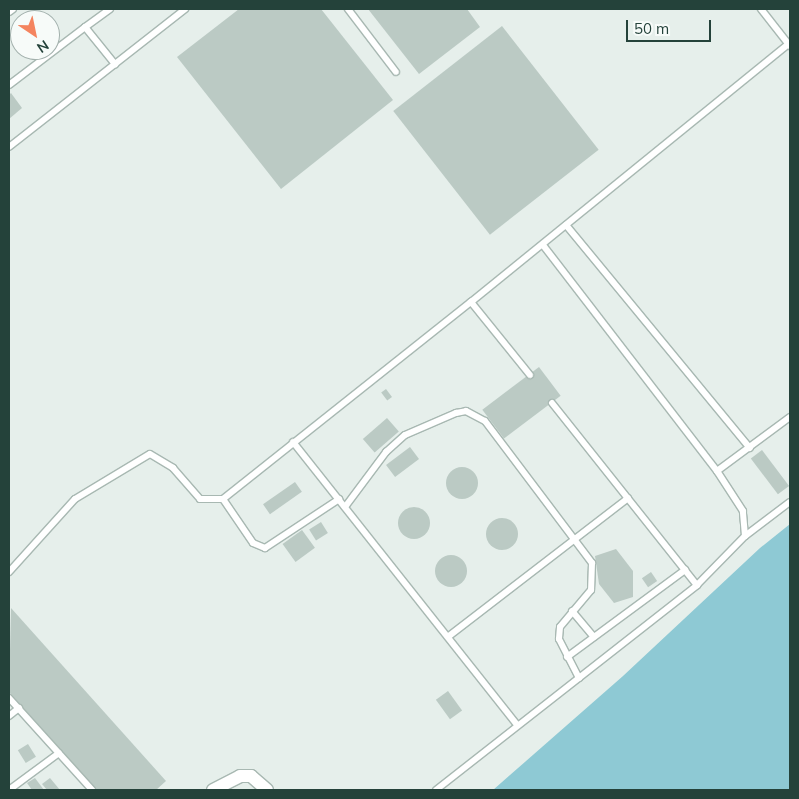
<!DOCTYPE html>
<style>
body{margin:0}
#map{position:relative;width:799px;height:799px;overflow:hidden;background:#e6efeb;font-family:Mulish,sans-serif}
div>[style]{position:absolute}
.water>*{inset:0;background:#8ec9d4}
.building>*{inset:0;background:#bbcac4;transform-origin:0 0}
.round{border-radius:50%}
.roads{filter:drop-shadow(1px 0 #a8b8b2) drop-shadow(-1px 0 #a8b8b2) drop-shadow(0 1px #a8b8b2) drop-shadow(0 -1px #a8b8b2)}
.service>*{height:6px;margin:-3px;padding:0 3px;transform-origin:3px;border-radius:3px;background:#fff}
.minor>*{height:12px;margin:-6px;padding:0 6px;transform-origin:6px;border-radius:6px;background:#fff}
span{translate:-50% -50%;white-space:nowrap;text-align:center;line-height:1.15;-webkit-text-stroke:4px #f7fbf9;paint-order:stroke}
.frame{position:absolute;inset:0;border:10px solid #24423a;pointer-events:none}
.north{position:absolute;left:10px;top:10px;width:50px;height:50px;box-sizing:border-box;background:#f7fbf9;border:1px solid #a3b1ad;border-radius:50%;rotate:146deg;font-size:14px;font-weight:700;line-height:20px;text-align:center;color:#24423a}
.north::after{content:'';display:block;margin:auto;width:18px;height:22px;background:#f4845f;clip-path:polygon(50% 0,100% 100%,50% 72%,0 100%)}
.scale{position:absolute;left:626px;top:20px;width:85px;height:22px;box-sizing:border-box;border:2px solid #24423a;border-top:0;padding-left:6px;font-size:15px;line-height:18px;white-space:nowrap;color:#24423a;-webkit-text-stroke:4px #f7fbf9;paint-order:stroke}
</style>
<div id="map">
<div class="water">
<i style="clip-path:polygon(790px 524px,790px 790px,493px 790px,623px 676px,760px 548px)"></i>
</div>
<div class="building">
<i style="clip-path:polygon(239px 9px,321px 9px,393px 100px,281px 189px,177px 57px)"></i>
<i style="clip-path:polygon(368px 9px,467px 9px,480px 27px,419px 74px)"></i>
<i style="left:502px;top:26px;width:157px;height:138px;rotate:52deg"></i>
<i style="clip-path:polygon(11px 93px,22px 108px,9px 119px,9px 95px)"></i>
<i style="left:539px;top:367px;width:36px;height:71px;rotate:53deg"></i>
<i style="left:386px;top:389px;width:10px;height:6px;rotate:53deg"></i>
<i style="left:387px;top:418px;width:18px;height:32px;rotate:49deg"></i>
<i style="left:410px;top:447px;width:15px;height:30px;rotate:53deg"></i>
<i style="left:762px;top:450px;width:45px;height:14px;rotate:53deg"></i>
<i class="round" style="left:446px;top:467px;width:32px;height:32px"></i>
<i style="left:295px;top:482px;width:12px;height:39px;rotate:55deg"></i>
<i class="round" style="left:398px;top:507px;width:32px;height:32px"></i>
<i class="round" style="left:486px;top:518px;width:32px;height:32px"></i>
<i style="left:321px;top:522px;width:13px;height:14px;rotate:58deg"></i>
<i style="left:302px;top:530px;width:22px;height:24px;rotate:54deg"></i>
<i style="clip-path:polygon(616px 549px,633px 571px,633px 597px,614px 603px,599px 584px,595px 556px)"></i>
<i class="round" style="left:435px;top:555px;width:32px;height:32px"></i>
<i style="left:651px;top:572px;width:11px;height:11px;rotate:56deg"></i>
<i style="clip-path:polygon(11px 608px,166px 781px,156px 790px,97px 790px,9px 692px)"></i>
<i style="left:448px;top:691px;width:24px;height:15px;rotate:54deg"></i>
<i style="left:28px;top:744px;width:15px;height:12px;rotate:58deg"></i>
<i style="clip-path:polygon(35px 778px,44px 790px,32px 790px,27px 783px)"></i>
<i style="clip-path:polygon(50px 778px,60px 790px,47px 790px,42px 784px)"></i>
</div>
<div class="roads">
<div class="service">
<i style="left:110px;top:9px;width:31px;rotate:144deg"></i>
<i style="left:85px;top:27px;width:48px;rotate:51deg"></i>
<i style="left:348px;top:9px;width:79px;rotate:52.7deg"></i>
<i style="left:761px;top:9px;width:47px;rotate:51.9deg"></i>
<i style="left:9px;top:12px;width:5px;rotate:-37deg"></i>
<i style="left:9px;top:85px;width:96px;rotate:-37.3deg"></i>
<i style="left:9px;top:147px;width:224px;rotate:-38.1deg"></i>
<i style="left:566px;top:225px;width:289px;rotate:50.5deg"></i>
<i style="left:530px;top:375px;width:94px;rotate:-128.9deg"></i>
<i style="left:471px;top:302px;width:411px;rotate:-39.1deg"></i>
<i style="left:552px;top:403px;width:233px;rotate:51.5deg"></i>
<i style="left:293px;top:442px;width:361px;rotate:51.6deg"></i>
<i style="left:717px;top:471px;width:91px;rotate:-36.5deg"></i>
<i style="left:223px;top:499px;width:53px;rotate:55.7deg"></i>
<i style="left:253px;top:543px;width:13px;rotate:23deg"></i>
<i style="left:265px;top:548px;width:89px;rotate:-33.5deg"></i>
<i style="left:345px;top:507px;width:69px;rotate:-53.3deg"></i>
<i style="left:386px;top:452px;width:25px;rotate:-42deg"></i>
<i style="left:405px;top:435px;width:56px;rotate:-23.3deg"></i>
<i style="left:456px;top:413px;width:10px;rotate:-11deg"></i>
<i style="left:466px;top:411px;width:21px;rotate:28deg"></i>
<i style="left:485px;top:421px;width:178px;rotate:53deg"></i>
<i style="left:592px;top:563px;width:27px;rotate:92deg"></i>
<i style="left:591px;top:590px;width:48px;rotate:130deg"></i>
<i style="left:560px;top:627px;width:12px;rotate:95deg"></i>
<i style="left:559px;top:639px;width:44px;rotate:62.9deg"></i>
<i style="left:745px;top:536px;width:56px;rotate:-37.1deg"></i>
<i style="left:9px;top:572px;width:98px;rotate:-47.9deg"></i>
<i style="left:75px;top:499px;width:87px;rotate:-31deg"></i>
<i style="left:150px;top:454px;width:27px;rotate:31deg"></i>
<i style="left:173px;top:468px;width:41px;rotate:48.9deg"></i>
<i style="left:200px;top:499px;width:23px"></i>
<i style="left:223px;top:499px;width:317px;rotate:-38.5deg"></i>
<i style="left:572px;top:611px;width:34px;rotate:50deg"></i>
<i style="left:449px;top:636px;width:226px;rotate:-37.6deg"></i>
<i style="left:567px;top:657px;width:147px;rotate:-36.4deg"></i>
<i style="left:9px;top:698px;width:124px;rotate:47.9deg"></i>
<i style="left:9px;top:716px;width:13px;rotate:-39deg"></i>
<i style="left:9px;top:790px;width:62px;rotate:-36.5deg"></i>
<i style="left:436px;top:790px;width:332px;rotate:-38.1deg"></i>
<i style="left:697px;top:585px;width:69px;rotate:-45.6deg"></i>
<i style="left:745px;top:536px;width:25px;rotate:-95deg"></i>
<i style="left:743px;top:511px;width:48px;rotate:-123deg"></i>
<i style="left:717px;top:471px;width:285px;rotate:-127.6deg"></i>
</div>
<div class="minor">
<i style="left:213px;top:790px;width:30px;rotate:-27deg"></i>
<i style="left:240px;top:776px;width:11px"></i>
<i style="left:251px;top:776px;width:21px;rotate:41deg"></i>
</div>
</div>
<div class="frame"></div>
<div class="north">N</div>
<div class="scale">50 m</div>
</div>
